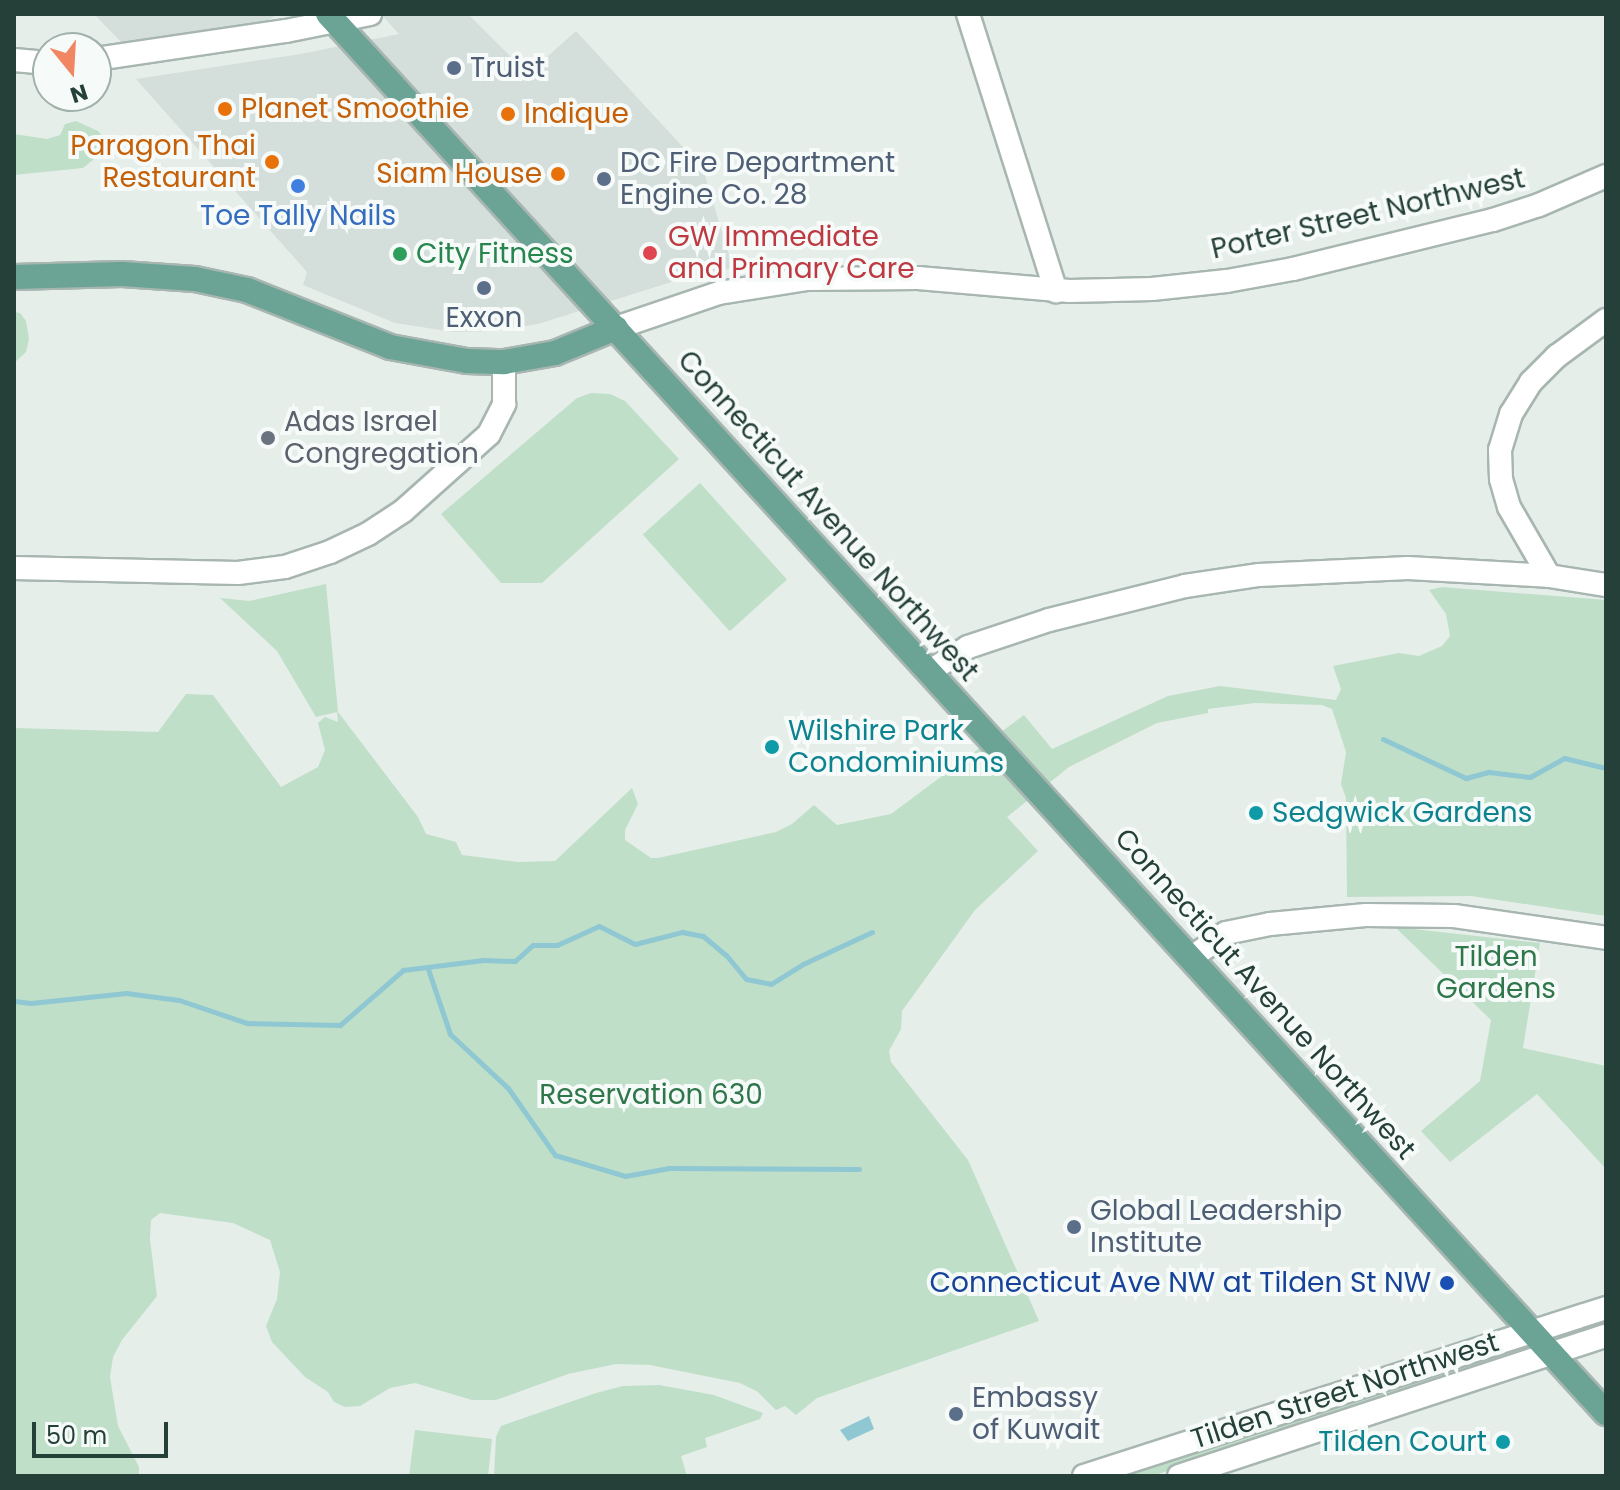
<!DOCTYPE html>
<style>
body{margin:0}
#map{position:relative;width:1620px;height:1490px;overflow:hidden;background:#e6eeea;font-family:Poppins,sans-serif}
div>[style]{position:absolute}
.built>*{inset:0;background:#d4deda}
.green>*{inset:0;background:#bfdfc8;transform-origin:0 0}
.water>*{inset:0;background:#8fc7d2}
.stream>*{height:5px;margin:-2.5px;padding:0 2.5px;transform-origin:2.5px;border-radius:2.5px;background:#8fc7d2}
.roads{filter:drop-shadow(2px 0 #a8b6b1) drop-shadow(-2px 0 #a8b6b1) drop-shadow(0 2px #a8b6b1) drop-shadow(0 -2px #a8b6b1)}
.minor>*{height:22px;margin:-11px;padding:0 11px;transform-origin:11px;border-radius:11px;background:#fff}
.major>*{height:24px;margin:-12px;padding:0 12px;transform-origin:12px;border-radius:12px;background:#6ba395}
.dots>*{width:22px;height:22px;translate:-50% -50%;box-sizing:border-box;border:4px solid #f6fbf9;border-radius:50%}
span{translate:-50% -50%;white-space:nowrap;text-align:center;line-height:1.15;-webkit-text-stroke:8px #f6fbf9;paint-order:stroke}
.service-label{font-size:28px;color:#4e5e75}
.left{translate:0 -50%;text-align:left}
.food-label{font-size:28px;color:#c56008}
.right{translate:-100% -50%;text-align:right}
.street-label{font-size:28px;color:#254039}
.shop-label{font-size:28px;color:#366cbe}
.health-label{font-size:28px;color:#be3a42}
.leisure-label{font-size:28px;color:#27864d}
.worship-label{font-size:28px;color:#5b616d}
.culture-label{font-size:28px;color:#0d838f}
.park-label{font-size:28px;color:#2f774b}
.transit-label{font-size:28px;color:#164399}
.frame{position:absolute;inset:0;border:16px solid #254039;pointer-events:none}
.north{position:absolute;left:32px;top:32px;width:80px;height:80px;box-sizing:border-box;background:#f6fbf9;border:2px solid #a2b0ac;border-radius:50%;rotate:162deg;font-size:22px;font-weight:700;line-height:32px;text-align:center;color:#254039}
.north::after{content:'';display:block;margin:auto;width:28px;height:36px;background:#f08662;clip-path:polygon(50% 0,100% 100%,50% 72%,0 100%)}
.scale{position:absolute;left:32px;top:1422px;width:136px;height:36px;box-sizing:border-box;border:4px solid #254039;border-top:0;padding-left:10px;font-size:24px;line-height:28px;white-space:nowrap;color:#254039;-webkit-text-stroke:6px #f6fbf9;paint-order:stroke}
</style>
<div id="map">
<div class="built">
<i style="clip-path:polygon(94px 14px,278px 14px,265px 22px,122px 43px)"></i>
<i style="clip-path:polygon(381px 14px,468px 14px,528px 74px,576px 31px,703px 169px,733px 268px,684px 278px,538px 324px,493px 331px,454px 332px,395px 323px,303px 285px,307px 272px,136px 79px,301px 54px,399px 34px)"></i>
</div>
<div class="green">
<i style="clip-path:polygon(76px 121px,98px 131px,105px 139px,99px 155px,83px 168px,14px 175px,14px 134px,47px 139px,60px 135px,65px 124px)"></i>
<i style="clip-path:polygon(14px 312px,20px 313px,26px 321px,29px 339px,26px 352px,14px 363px)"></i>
<i style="clip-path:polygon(591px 393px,610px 394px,625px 401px,679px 459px,542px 583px,501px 583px,441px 514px,577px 398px)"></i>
<i style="left:700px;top:483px;width:130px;height:77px;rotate:48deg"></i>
<i style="clip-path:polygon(326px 584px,338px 712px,418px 817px,426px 834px,456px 842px,462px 855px,518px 862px,555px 861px,632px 788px,638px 804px,625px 830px,625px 840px,651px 858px,658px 858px,776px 832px,792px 824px,814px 805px,837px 825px,891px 814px,1024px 715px,1052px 749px,1168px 696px,1220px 686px,1336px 700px,1341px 689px,1333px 666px,1399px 653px,1419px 656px,1442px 646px,1450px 636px,1446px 614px,1429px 590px,1442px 587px,1606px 600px,1606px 916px,1471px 896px,1347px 897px,1346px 798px,1341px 784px,1346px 752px,1332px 709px,1322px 705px,1255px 703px,1208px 709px,1208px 713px,1157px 723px,1069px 767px,1007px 817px,1038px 851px,975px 910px,902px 1011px,901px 1029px,889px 1051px,891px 1062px,968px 1160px,1039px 1321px,817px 1398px,796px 1415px,785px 1406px,776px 1410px,758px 1392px,740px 1383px,650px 1365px,616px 1364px,568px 1374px,496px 1400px,472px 1400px,415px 1383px,390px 1388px,360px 1406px,345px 1407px,334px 1402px,328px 1392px,305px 1377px,272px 1342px,266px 1326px,277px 1299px,280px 1272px,270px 1240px,233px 1223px,160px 1213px,151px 1220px,150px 1239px,157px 1296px,122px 1340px,113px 1357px,110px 1377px,118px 1426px,139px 1467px,139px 1476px,14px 1476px,14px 728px,158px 732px,186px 694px,213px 695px,281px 787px,318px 767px,325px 750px,318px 723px,325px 717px,338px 722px,337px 712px,316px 717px,277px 651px,220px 598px,249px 601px)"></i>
<i style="clip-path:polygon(1395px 927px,1540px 943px,1523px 1048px,1606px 1066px,1606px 1169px,1537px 1094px,1450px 1162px,1421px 1131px,1480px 1081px,1491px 1020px)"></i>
<i style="clip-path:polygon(1494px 1348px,1500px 1355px,1498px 1362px,1483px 1369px,1152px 1476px,1087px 1476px)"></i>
<i style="clip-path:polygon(659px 1385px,714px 1395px,763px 1413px,760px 1419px,705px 1438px,707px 1447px,681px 1456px,687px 1476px,494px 1476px,496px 1437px,501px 1426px,596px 1393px,623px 1386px)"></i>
<i style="clip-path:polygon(415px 1430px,492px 1439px,488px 1476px,409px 1476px)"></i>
</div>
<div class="water">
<i style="clip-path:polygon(869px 1416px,874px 1429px,848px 1441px,840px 1430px)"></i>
</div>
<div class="stream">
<i style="left:1383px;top:739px;width:92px;rotate:25.2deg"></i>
<i style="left:1466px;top:778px;width:24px;rotate:-15deg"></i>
<i style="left:1489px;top:772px;width:41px;rotate:7deg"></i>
<i style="left:1530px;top:777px;width:39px;rotate:-29deg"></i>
<i style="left:1564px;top:758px;width:43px;rotate:13.4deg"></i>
<i style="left:428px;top:969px;width:69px;rotate:71.3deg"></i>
<i style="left:450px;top:1034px;width:79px;rotate:43deg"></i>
<i style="left:508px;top:1088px;width:82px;rotate:55deg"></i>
<i style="left:555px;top:1155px;width:73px;rotate:16.7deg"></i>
<i style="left:625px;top:1176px;width:45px;rotate:-10.3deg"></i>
<i style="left:669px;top:1168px;width:190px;rotate:0.3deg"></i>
<i style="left:14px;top:1001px;width:17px;rotate:7deg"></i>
<i style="left:31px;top:1003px;width:96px;rotate:-6deg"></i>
<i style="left:126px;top:993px;width:53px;rotate:7.5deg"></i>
<i style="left:179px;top:1000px;width:72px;rotate:18.7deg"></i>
<i style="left:247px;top:1023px;width:93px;rotate:1.2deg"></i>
<i style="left:340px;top:1025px;width:84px;rotate:-41.1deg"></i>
<i style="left:403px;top:970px;width:81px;rotate:-7.1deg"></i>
<i style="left:483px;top:960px;width:32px;rotate:2deg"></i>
<i style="left:515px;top:961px;width:24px;rotate:-42deg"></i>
<i style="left:533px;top:945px;width:24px"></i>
<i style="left:557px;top:945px;width:46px;rotate:-24.3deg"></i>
<i style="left:599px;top:926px;width:40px;rotate:26.6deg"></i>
<i style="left:635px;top:944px;width:49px;rotate:-14.3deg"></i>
<i style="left:682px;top:932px;width:21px;rotate:11deg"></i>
<i style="left:703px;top:936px;width:30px;rotate:40deg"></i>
<i style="left:726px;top:955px;width:31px;rotate:50deg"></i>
<i style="left:746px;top:979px;width:25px;rotate:11deg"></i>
<i style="left:771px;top:984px;width:38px;rotate:-32deg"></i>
<i style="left:803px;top:964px;width:76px;rotate:-24.9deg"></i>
</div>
<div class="roads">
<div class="minor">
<i style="left:968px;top:14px;width:291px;rotate:72.4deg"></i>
<i style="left:96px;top:59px;width:192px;rotate:-8.4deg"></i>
<i style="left:286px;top:31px;width:86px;rotate:-11.4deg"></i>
<i style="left:14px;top:60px;width:34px;rotate:5deg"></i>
<i style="left:616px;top:328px;width:109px;rotate:-18.8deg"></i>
<i style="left:719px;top:293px;width:88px;rotate:-9.1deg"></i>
<i style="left:806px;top:279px;width:112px;rotate:-0.5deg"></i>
<i style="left:918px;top:278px;width:152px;rotate:4.9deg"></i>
<i style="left:1069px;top:291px;width:83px;rotate:-1.4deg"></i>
<i style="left:1152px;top:289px;width:75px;rotate:-6.1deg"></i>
<i style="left:1227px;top:281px;width:67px;rotate:-10.3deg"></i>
<i style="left:1293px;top:269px;width:206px;rotate:-13.8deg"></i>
<i style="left:1493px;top:220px;width:48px;rotate:-18.1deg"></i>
<i style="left:1539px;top:205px;width:73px;rotate:-23.4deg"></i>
<i style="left:14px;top:568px;width:224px;rotate:1.3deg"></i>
<i style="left:238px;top:573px;width:47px;rotate:-7.3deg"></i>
<i style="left:285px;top:567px;width:47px;rotate:-18.4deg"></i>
<i style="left:330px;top:552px;width:42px;rotate:-25.3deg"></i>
<i style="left:368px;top:534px;width:42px;rotate:-33.3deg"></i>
<i style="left:403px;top:511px;width:115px;rotate:-41.8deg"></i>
<i style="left:489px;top:434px;width:34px;rotate:-63deg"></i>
<i style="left:504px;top:404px;width:42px;rotate:-90deg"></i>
<i style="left:1549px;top:576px;width:80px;rotate:-120.1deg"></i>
<i style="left:1509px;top:507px;width:29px;rotate:-106deg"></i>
<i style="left:1501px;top:479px;width:29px;rotate:-92deg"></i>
<i style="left:1500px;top:450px;width:38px;rotate:-73deg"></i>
<i style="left:1511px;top:414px;width:38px;rotate:-58deg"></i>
<i style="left:1531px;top:382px;width:37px;rotate:-45deg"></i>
<i style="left:1557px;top:356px;width:61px;rotate:-36.3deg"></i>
<i style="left:930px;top:671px;width:45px;rotate:-32.3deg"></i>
<i style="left:968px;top:647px;width:85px;rotate:-18.4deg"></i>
<i style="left:1049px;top:620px;width:140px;rotate:-14deg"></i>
<i style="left:1185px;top:586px;width:75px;rotate:-8.5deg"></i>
<i style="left:1259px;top:575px;width:149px;rotate:-2.7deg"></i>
<i style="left:1408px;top:568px;width:141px;rotate:3.2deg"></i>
<i style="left:1549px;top:576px;width:58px;rotate:9deg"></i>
<i style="left:1191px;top:958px;width:43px;rotate:-35.5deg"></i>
<i style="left:1226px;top:933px;width:45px;rotate:-11.6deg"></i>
<i style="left:1270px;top:924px;width:96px;rotate:-5.4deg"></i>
<i style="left:1366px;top:915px;width:88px;rotate:0.7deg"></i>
<i style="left:1454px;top:916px;width:154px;rotate:8.2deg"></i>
<i style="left:1084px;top:1476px;width:548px;rotate:-17.84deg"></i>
<i style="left:1179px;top:1476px;width:449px;rotate:-18.2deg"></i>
</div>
<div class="major">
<i style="left:328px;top:14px;width:1895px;rotate:47.59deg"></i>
<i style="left:14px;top:277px;width:108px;rotate:-1.6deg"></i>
<i style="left:122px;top:274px;width:73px;rotate:3.9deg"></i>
<i style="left:195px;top:279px;width:53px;rotate:11.9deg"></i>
<i style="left:247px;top:290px;width:154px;rotate:21.7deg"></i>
<i style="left:390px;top:347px;width:78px;rotate:10.3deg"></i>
<i style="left:467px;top:361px;width:37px;rotate:2deg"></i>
<i style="left:504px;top:362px;width:52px;rotate:-10deg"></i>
<i style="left:555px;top:353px;width:66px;rotate:-22.3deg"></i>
</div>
</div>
<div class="dots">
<i style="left:454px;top:68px;background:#5c6f8a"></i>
<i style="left:225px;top:109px;background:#e8710a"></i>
<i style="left:508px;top:114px;background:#e8710a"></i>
<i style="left:272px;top:162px;background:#e8710a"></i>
<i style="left:558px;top:174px;background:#e8710a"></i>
<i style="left:604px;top:179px;background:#5c6f8a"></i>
<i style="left:298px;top:186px;background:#3f7fe0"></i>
<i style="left:650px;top:253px;background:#e0444e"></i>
<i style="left:400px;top:254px;background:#2e9e5b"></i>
<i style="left:484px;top:288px;background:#5c6f8a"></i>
<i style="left:268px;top:438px;background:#6b7280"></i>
<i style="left:772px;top:747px;background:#0f9aa8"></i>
<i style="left:1256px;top:813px;background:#0f9aa8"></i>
<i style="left:1074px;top:1227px;background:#5c6f8a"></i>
<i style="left:1447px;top:1283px;background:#1a4fb4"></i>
<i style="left:956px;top:1414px;background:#5c6f8a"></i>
<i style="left:1503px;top:1442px;background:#0f9aa8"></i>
</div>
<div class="service-label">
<span class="left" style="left:470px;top:68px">Truist</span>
<span class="left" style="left:620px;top:179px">DC Fire Department<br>Engine Co. 28</span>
<span style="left:484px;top:318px">Exxon</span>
<span class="left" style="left:1090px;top:1227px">Global Leadership<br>Institute</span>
<span class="left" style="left:972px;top:1414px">Embassy<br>of Kuwait</span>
</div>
<div class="food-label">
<span class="left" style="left:241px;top:109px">Planet Smoothie</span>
<span class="left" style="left:524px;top:114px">Indique</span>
<span class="right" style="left:256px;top:162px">Paragon Thai<br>Restaurant</span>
<span class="right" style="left:542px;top:174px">Siam House</span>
</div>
<div class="street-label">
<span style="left:1368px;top:214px;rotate:-13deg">Porter Street Northwest</span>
<span style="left:828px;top:516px;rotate:48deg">Connecticut Avenue Northwest</span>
<span style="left:1265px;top:994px;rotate:48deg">Connecticut Avenue Northwest</span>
<span style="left:1345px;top:1391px;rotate:-18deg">Tilden Street Northwest</span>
</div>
<div class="shop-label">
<span style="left:298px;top:216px">Toe Tally Nails</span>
</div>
<div class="health-label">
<span class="left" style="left:668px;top:253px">GW Immediate<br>and Primary Care</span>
</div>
<div class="leisure-label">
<span class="left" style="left:416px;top:254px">City Fitness</span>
</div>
<div class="worship-label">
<span class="left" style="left:284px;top:438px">Adas Israel<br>Congregation</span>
</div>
<div class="culture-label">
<span class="left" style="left:788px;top:747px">Wilshire Park<br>Condominiums</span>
<span class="left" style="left:1272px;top:813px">Sedgwick Gardens</span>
<span class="right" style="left:1487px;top:1442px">Tilden Court</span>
</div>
<div class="park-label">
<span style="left:1496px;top:973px">Tilden<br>Gardens</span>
<span style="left:651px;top:1095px">Reservation 630</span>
</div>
<div class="transit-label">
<span class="right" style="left:1431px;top:1283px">Connecticut Ave NW at Tilden St NW</span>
</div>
<div class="frame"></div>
<div class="north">N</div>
<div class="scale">50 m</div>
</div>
